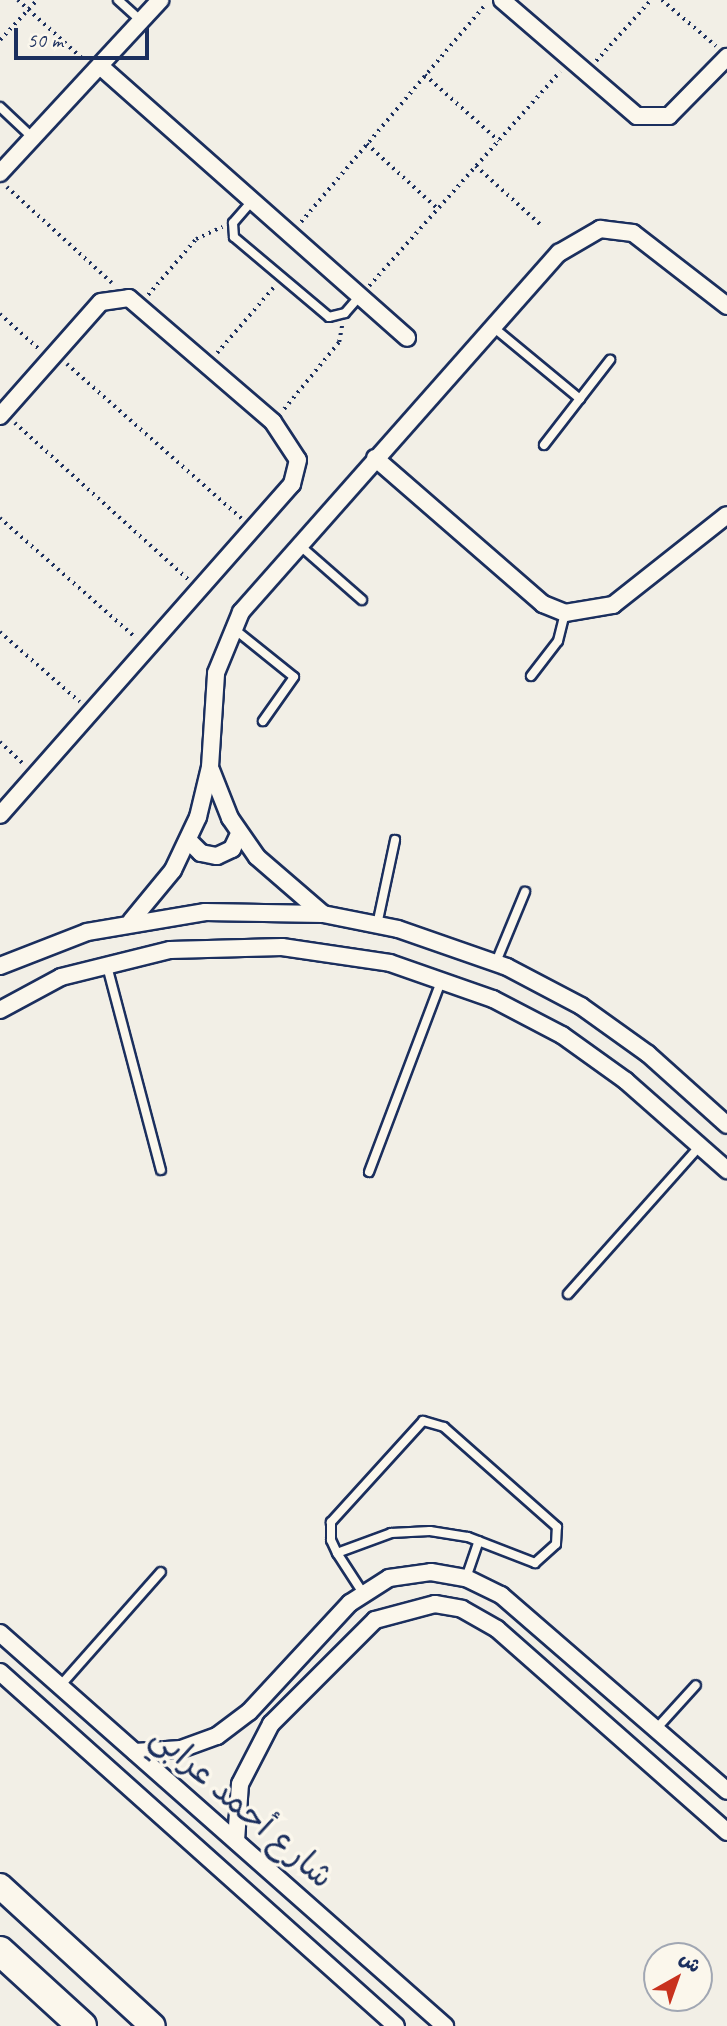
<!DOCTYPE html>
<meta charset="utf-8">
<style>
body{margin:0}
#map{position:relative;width:727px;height:2026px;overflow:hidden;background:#f2efe6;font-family:Caveat,"Playpen Sans Arabic",sans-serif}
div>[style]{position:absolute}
.path>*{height:3.5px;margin-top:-1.75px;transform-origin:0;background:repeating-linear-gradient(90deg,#1b2f5e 0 2px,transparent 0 7px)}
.roads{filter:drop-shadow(2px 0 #1b2f5e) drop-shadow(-2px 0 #1b2f5e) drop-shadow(0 2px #1b2f5e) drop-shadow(0 -2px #1b2f5e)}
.service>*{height:8px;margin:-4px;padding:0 4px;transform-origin:4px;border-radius:4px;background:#fbf7ec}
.minor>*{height:16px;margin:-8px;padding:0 8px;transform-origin:8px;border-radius:8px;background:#fbf7ec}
.trunk>*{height:24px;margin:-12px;padding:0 12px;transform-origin:12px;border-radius:12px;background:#fbf7ec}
.motorway>*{height:28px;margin:-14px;padding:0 14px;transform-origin:14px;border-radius:14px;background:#fbf7ec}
span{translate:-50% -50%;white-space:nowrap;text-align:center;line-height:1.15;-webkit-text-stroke:7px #fbf7ec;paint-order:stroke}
.street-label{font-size:33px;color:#1b2f5e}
.north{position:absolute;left:643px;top:1942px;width:70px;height:70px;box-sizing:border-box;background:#fbf7ec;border:2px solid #a1a7b3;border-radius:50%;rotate:40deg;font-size:19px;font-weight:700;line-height:28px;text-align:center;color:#1b2f5e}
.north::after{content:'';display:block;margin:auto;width:24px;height:32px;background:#c8321e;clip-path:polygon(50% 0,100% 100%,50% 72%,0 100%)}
.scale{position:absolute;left:14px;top:28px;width:135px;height:32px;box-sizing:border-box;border:4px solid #1b2f5e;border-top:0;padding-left:9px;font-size:21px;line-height:24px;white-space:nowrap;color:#1b2f5e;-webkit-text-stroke:5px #fbf7ec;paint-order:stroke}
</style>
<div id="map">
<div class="path">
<i style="left:18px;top:0;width:89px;rotate:42.3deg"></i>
<i style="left:662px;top:0;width:71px;rotate:40.4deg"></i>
<i style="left:0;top:40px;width:54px;rotate:-47.2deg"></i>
<i style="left:596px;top:61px;width:82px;rotate:-48deg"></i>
<i style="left:425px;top:75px;width:99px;rotate:41.7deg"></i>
<i style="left:367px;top:144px;width:96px;rotate:42.5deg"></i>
<i style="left:476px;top:166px;width:89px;rotate:42.3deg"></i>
<i style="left:7px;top:187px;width:142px;rotate:42.4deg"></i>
<i style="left:301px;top:222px;width:286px;rotate:-49.7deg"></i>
<i style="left:369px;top:286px;width:287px;rotate:-48.3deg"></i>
<i style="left:148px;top:295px;width:74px;rotate:-49.4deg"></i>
<i style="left:196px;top:239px;width:29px;rotate:-25deg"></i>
<i style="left:0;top:314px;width:51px;rotate:41.8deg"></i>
<i style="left:217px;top:353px;width:87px;rotate:-49.2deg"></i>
<i style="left:67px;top:364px;width:234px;rotate:41.5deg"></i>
<i style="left:284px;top:409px;width:87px;rotate:-50.6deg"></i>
<i style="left:339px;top:342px;width:17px;rotate:-80deg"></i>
<i style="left:15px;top:423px;width:234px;rotate:42.1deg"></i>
<i style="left:0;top:518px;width:180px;rotate:41.4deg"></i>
<i style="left:0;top:632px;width:106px;rotate:41.2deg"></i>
<i style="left:0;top:742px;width:33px;rotate:43deg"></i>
</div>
<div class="roads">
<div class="service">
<i style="left:118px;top:0;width:31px;rotate:42deg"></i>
<i style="left:0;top:107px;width:44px;rotate:43.2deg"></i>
<i style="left:252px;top:201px;width:29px;rotate:131deg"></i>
<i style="left:233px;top:223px;width:14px;rotate:86deg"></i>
<i style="left:234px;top:237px;width:124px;rotate:40.1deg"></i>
<i style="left:329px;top:317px;width:16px;rotate:-14deg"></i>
<i style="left:345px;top:313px;width:23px;rotate:-49deg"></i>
<i style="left:493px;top:327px;width:113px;rotate:39.6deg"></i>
<i style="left:544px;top:445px;width:108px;rotate:-52.2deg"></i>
<i style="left:298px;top:544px;width:85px;rotate:41.2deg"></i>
<i style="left:233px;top:628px;width:78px;rotate:38.8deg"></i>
<i style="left:294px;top:677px;width:54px;rotate:125.2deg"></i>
<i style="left:531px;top:676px;width:44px;rotate:-52.4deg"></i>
<i style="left:558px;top:641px;width:29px;rotate:-76deg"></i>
<i style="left:377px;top:925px;width:87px;rotate:-78deg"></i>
<i style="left:496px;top:962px;width:76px;rotate:-67.5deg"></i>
<i style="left:107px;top:966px;width:211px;rotate:75.2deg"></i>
<i style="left:369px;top:1172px;width:206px;rotate:-69.3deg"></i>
<i style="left:568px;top:1294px;width:198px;rotate:-48.3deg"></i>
<i style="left:337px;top:1553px;width:58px;rotate:-20.3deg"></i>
<i style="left:391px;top:1533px;width:39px;rotate:-3deg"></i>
<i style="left:430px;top:1531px;width:38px;rotate:9deg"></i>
<i style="left:468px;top:1537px;width:72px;rotate:21.2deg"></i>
<i style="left:535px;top:1563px;width:28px;rotate:-42deg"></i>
<i style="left:556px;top:1544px;width:17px;rotate:-87deg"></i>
<i style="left:557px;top:1527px;width:151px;rotate:-138.5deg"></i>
<i style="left:444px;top:1427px;width:22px;rotate:-164deg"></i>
<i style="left:423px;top:1421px;width:137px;rotate:132.3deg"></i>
<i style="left:331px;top:1522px;width:18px;rotate:90deg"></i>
<i style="left:331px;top:1540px;width:14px;rotate:65deg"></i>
<i style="left:337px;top:1553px;width:48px;rotate:57deg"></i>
<i style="left:466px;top:1578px;width:39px;rotate:-71deg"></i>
<i style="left:60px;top:1686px;width:152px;rotate:-48.5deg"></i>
<i style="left:656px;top:1729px;width:59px;rotate:-47.7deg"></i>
</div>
<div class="minor">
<i style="left:502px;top:0;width:178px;rotate:40.7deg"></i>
<i style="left:637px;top:116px;width:32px"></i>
<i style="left:669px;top:116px;width:83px;rotate:-45.5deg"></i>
<i style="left:100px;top:66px;width:410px;rotate:41.5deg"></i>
<i style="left:0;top:173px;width:236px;rotate:-47.2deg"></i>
<i style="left:0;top:416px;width:152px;rotate:-48.5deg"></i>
<i style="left:101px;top:302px;width:28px;rotate:-8deg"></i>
<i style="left:129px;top:298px;width:190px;rotate:40.7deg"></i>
<i style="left:273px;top:422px;width:45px;rotate:56.7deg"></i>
<i style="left:298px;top:460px;width:25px;rotate:104deg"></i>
<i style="left:292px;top:484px;width:441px;rotate:131.4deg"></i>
<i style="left:375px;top:458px;width:223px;rotate:41deg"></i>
<i style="left:543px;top:604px;width:24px;rotate:22deg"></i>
<i style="left:565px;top:613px;width:49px;rotate:-9.5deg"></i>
<i style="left:613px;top:605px;width:145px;rotate:-38.3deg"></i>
<i style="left:211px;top:770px;width:52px;rotate:68.4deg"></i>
<i style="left:230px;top:818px;width:47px;rotate:55.3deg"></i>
<i style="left:257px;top:857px;width:87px;rotate:40.8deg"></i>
<i style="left:189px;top:841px;width:17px;rotate:45deg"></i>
<i style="left:201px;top:853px;width:16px;rotate:11deg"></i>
<i style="left:217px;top:856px;width:17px;rotate:-25deg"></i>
<i style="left:232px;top:849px;width:17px;rotate:-65deg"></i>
<i style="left:131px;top:921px;width:66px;rotate:-50.5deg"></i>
<i style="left:173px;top:870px;width:59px;rotate:-64.7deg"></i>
<i style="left:198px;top:817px;width:51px;rotate:-76.5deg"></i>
<i style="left:210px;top:767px;width:94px;rotate:-86.3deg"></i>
<i style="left:216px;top:673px;width:66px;rotate:-67.7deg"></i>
<i style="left:241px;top:612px;width:480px;rotate:-48.5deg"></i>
<i style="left:559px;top:253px;width:48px;rotate:-30.3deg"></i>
<i style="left:600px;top:229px;width:33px;rotate:7deg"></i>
<i style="left:633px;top:233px;width:119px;rotate:37.8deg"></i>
<i style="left:0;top:966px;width:93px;rotate:-21.3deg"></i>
<i style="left:87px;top:932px;width:120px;rotate:-9.6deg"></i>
<i style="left:205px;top:912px;width:118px;rotate:1deg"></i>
<i style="left:323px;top:914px;width:76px;rotate:11.3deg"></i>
<i style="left:398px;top:929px;width:115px;rotate:19.2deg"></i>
<i style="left:507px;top:967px;width:84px;rotate:27.8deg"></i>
<i style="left:581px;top:1006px;width:82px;rotate:35.6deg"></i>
<i style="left:648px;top:1054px;width:106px;rotate:41.9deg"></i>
<i style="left:0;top:1010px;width:69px;rotate:-28.4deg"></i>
<i style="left:61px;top:977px;width:112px;rotate:-13.9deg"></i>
<i style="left:170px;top:950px;width:112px;rotate:-1.5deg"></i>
<i style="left:282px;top:947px;width:109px;rotate:8.4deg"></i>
<i style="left:390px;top:963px;width:109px;rotate:19.3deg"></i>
<i style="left:493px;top:999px;width:78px;rotate:27.6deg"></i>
<i style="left:562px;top:1035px;width:79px;rotate:35.7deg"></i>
<i style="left:626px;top:1081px;width:135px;rotate:41.4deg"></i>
<i style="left:0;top:1633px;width:594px;rotate:41.45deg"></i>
<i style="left:0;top:1672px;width:531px;rotate:41.79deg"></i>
<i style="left:135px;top:1752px;width:46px;rotate:-3.7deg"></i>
<i style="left:181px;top:1749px;width:38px;rotate:-20deg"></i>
<i style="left:217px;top:1736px;width:40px;rotate:-37deg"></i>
<i style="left:249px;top:1712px;width:149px;rotate:-47.2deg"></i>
<i style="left:350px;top:1603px;width:46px;rotate:-32.7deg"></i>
<i style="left:389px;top:1578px;width:42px;rotate:-8.1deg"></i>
<i style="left:431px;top:1572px;width:36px;rotate:10deg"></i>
<i style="left:466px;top:1578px;width:39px;rotate:26deg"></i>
<i style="left:501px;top:1595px;width:299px;rotate:40.9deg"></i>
<i style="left:236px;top:1841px;width:57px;rotate:-86deg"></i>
<i style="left:240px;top:1784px;width:68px;rotate:-62.7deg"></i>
<i style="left:271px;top:1724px;width:147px;rotate:-45deg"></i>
<i style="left:375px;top:1620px;width:62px;rotate:-14.9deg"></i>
<i style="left:435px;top:1604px;width:27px;rotate:10deg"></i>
<i style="left:462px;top:1609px;width:40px;rotate:29.7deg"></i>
<i style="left:497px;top:1629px;width:307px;rotate:41.4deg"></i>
</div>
<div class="trunk">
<i style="left:0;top:1886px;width:207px;rotate:42.5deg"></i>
</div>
<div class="motorway">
<i style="left:0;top:1951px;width:111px;rotate:42.4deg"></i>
</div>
</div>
<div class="street-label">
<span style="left:242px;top:1807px;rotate:41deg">شارع أحمد عرابي</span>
</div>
<div class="north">ش</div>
<div class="scale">50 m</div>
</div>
